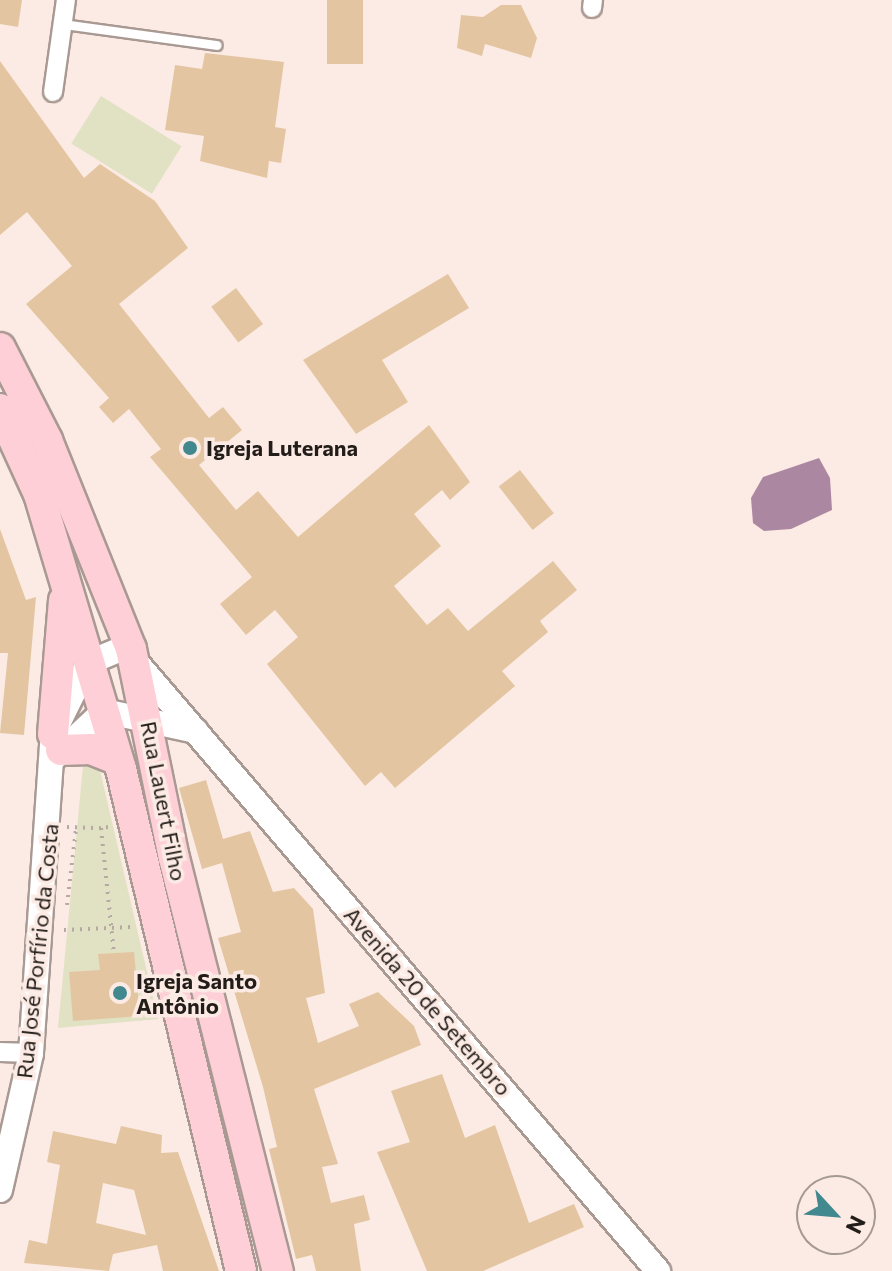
<!DOCTYPE html>
<meta charset="utf-8">
<style>
body{margin:0}
#map{position:relative;width:892px;height:1271px;overflow:hidden;background:#fcebe4;font-family:Commissioner,sans-serif}
div>[style]{position:absolute}
.green>*{inset:0;background:#e1e1c3;transform-origin:0 0}
.water>*{inset:0;background:#ac87a2}
.building>*{inset:0;background:#e3c6a1;transform-origin:0 0}
.path>*{height:4px;margin-top:-2px;transform-origin:0;background:repeating-linear-gradient(90deg,#b6a9a3 0 2px,transparent 0 8px)}
.roads{filter:drop-shadow(2px 0 #a99993) drop-shadow(-2px 0 #a99993) drop-shadow(0 2px #a99993) drop-shadow(0 -2px #a99993)}
.service>*{height:9px;margin:-4.5px;padding:0 4.5px;transform-origin:4.5px;border-radius:4.5px;background:#fff}
.minor>*{height:18px;margin:-9px;padding:0 9px;transform-origin:9px;border-radius:9px;background:#fff}
.tertiary>*{height:24px;margin:-12px;padding:0 12px;transform-origin:12px;border-radius:12px;background:#fff}
.primary>*{height:30px;margin:-15px;padding:0 15px;transform-origin:15px;border-radius:15px;background:#fecfd7}
.dots>*{width:22px;height:22px;translate:-50% -50%;box-sizing:border-box;border:4px solid #fcebe4;border-radius:50%}
span{translate:-50% -50%;white-space:nowrap;text-align:center;line-height:1.15;-webkit-text-stroke:7px #fcebe4;paint-order:stroke}
.poi-label{font-size:22px;color:#231d1a;font-weight:700}
.left{translate:0 -50%;text-align:left}
.street-label{font-size:22px;color:#231d1a}
.north{position:absolute;left:796px;top:1175px;width:80px;height:80px;box-sizing:border-box;background:#fcebe4;border:2px solid #a59993;border-radius:50%;rotate:116deg;font-size:22px;font-weight:700;line-height:32px;text-align:center;color:#231d1a}
.north::after{content:'';display:block;margin:auto;width:28px;height:36px;background:#41888f;clip-path:polygon(50% 0,100% 100%,50% 72%,0 100%)}
</style>
<div id="map">
<div class="green">
<i style="left:101px;top:96px;width:95px;height:56px;rotate:32deg"></i>
<i style="clip-path:polygon(83px 766px,99px 766px,158px 1019px,58px 1028px)"></i>
</div>
<div class="water">
<i style="clip-path:polygon(819px 458px,830px 478px,832px 510px,791px 529px,764px 531px,753px 523px,751px 498px,763px 477px)"></i>
</div>
<div class="building">
<i style="clip-path:polygon(0 0,22px 0,18px 27px,0 24px)"></i>
<i style="left:327px;top:0;width:36px;height:64px"></i>
<i style="clip-path:polygon(501px 5px,521px 5px,537px 38px,531px 58px,485px 44px,482px 56px,457px 48px,461px 15px,483px 17px)"></i>
<i style="clip-path:polygon(205px 53px,284px 62px,275px 127px,286px 129px,281px 163px,269px 161px,267px 178px,200px 161px,204px 136px,165px 130px,175px 65px,202px 69px)"></i>
<i style="clip-path:polygon(0 61px,84px 178px,100px 164px,155px 201px,188px 248px,119px 304px,209px 418px,223px 407px,242px 430px,199px 465px,236px 510px,258px 491px,298px 537px,429px 425px,470px 482px,450px 500px,442px 490px,414px 514px,441px 546px,394px 586px,427px 625px,448px 608px,468px 631px,553px 561px,577px 590px,540px 621px,548px 632px,502px 671px,515px 686px,395px 788px,381px 772px,365px 786px,267px 664px,298px 637px,275px 610px,246px 635px,220px 604px,252px 577px,150px 457px,161px 449px,129px 409px,113px 423px,99px 407px,109px 398px,26px 304px,72px 266px,27px 212px,0 235px)"></i>
<i style="clip-path:polygon(448px 274px,469px 308px,382px 360px,408px 402px,356px 434px,303px 360px)"></i>
<i style="left:236px;top:288px;width:45px;height:31px;rotate:53deg"></i>
<i style="left:520px;top:470px;width:55px;height:27px;rotate:52deg"></i>
<i style="clip-path:polygon(0 529px,26px 600px,36px 597px,24px 735px,0 733px,8px 653px,0 653px)"></i>
<i style="clip-path:polygon(206px 780px,223px 839px,250px 831px,273px 892px,294px 888px,313px 909px,325px 993px,306px 998px,318px 1043px,359px 1026px,349px 1004px,378px 992px,414px 1026px,421px 1045px,314px 1089px,338px 1164px,322px 1167px,331px 1203px,364px 1195px,370px 1220px,354px 1224px,361px 1271px,316px 1271px,312px 1255px,296px 1259px,269px 1149px,277px 1147px,263px 1087px,218px 938px,241px 932px,222px 863px,202px 869px,179px 788px)"></i>
<i style="clip-path:polygon(134px 952px,140px 1016px,73px 1021px,69px 972px,100px 970px,98px 954px)"></i>
<i style="clip-path:polygon(442px 1074px,465px 1138px,495px 1125px,529px 1223px,574px 1204px,584px 1227px,483px 1271px,427px 1271px,377px 1152px,410px 1142px,391px 1091px)"></i>
<i style="clip-path:polygon(evenodd,121px 1126px,162px 1135px,161px 1153px,178px 1152px,219px 1271px,163px 1271px,157px 1245px,113px 1254px,109px 1271px,24px 1263px,29px 1240px,47px 1244px,60px 1165px,47px 1162px,53px 1131px,116px 1144px,121px 1126px,103px 1183px,134px 1190px,146px 1235px,96px 1223px,103px 1183px)"></i>
</div>
<div class="path">
<i style="left:67px;top:827px;width:34px;rotate:2deg"></i>
<i style="left:108px;top:827px;width:7px;rotate:172deg"></i>
<i style="left:101px;top:828px;width:126px;rotate:84.1deg"></i>
<i style="left:67px;top:905px;width:78px;rotate:-83.3deg"></i>
<i style="left:64px;top:930px;width:67px;rotate:-2.6deg"></i>
</div>
<div class="roads">
<div class="service">
<i style="left:63px;top:24px;width:155px;rotate:7.8deg"></i>
</div>
<div class="minor">
<i style="left:592px;top:8px;width:8px;rotate:-83deg"></i>
<i style="left:53px;top:92px;width:93px;rotate:-82deg"></i>
<i style="left:0;top:1052px;width:31px;rotate:2deg"></i>
</div>
<div class="tertiary">
<i style="left:54px;top:758px;width:69px;rotate:-43.2deg"></i>
<i style="left:104px;top:711px;width:94px;rotate:12.3deg"></i>
<i style="left:0;top:1190px;width:140px;rotate:-77.2deg"></i>
<i style="left:31px;top:1053px;width:320px;rotate:-86.1deg"></i>
<i style="left:53px;top:734px;width:79px;rotate:-63.8deg"></i>
<i style="left:88px;top:663px;width:39px;rotate:-23deg"></i>
<i style="left:124px;top:648px;width:821px;rotate:49.4deg"></i>
</div>
<div class="primary">
<i style="left:0;top:348px;width:103px;rotate:62.9deg"></i>
<i style="left:47px;top:440px;width:225px;rotate:68.1deg"></i>
<i style="left:131px;top:649px;width:213px;rotate:78.4deg"></i>
<i style="left:174px;top:858px;width:426px;rotate:75.9deg"></i>
<i style="left:0;top:409px;width:94px;rotate:65.4deg"></i>
<i style="left:39px;top:494px;width:287px;rotate:73.4deg"></i>
<i style="left:121px;top:769px;width:516px;rotate:76.56deg"></i>
<i style="left:53px;top:734px;width:134px;rotate:-85.3deg"></i>
<i style="left:61px;top:750px;width:30px;rotate:-2deg"></i>
<i style="left:91px;top:749px;width:29px;rotate:22deg"></i>
</div>
</div>
<div class="dots">
<i style="left:190px;top:448px;background:#41888f"></i>
<i style="left:120px;top:993px;background:#41888f"></i>
</div>
<div class="poi-label">
<span class="left" style="left:206px;top:448px">Igreja Luterana</span>
<span class="left" style="left:136px;top:993px">Igreja Santo<br>Antônio</span>
</div>
<div class="street-label">
<span style="left:164px;top:801px;rotate:79deg">Rua Lauert Filho</span>
<span style="left:37px;top:951px;rotate:-84deg">Rua José Porfírio da Costa</span>
<span style="left:428px;top:1001px;rotate:49deg">Avenida 20 de Setembro</span>
</div>
<div class="north">N</div>
</div>
